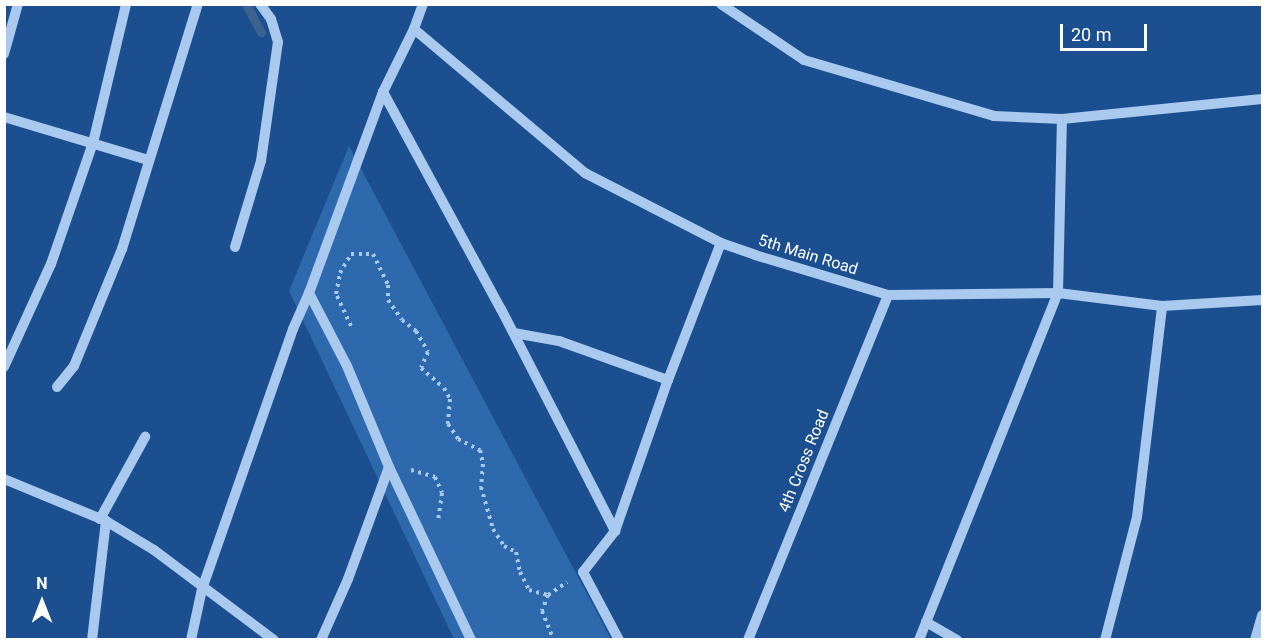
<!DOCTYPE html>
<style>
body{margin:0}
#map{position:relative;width:1267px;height:644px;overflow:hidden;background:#1b4f8f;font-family:Roboto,sans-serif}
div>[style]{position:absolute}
.green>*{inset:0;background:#2e69ad}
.stream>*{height:9px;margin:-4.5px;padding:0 4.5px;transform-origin:4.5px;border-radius:4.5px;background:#3c6290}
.path>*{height:4px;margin-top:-2px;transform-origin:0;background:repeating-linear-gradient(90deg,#a9c9ee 0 3px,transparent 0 7.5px)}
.minor>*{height:10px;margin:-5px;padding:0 5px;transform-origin:5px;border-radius:5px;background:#a9c9ee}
span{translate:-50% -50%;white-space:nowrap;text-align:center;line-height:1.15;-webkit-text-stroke:4.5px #1b4f8f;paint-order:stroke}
.street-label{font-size:16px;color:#fff}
.frame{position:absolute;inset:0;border:6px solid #fff;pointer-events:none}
.north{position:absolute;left:12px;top:572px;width:60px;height:60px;-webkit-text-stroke:4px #1b4f8f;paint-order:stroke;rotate:0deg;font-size:16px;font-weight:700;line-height:24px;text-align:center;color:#fff}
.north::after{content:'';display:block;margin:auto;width:21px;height:27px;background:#fff;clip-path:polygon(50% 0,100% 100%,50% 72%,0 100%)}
.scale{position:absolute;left:1060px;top:24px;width:87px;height:27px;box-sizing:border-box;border:3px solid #fff;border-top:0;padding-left:8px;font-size:18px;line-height:21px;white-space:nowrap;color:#fff;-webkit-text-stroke:4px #1b4f8f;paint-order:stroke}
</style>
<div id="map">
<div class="green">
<i style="clip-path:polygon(349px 146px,611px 639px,454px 639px,289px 291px)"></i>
</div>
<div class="stream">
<i style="left:246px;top:4px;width:32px;rotate:62deg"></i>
</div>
<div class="path">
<i style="left:351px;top:326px;width:35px;rotate:-115deg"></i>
<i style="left:336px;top:294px;width:21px;rotate:-79deg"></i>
<i style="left:340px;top:273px;width:22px;rotate:-60deg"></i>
<i style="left:351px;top:254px;width:22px"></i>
<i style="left:373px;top:254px;width:34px;rotate:64deg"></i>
<i style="left:388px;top:285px;width:15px;rotate:90deg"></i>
<i style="left:388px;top:300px;width:24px;rotate:55deg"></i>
<i style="left:402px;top:320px;width:18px;rotate:38deg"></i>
<i style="left:416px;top:331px;width:24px;rotate:60deg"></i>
<i style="left:428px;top:352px;width:17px;rotate:114deg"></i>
<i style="left:421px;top:368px;width:30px;rotate:41deg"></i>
<i style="left:444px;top:388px;width:13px;rotate:61deg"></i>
<i style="left:450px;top:399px;width:25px;rotate:95deg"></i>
<i style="left:448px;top:424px;width:18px;rotate:56deg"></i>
<i style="left:458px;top:439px;width:25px;rotate:27deg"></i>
<i style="left:480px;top:450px;width:14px;rotate:78deg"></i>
<i style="left:483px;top:464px;width:23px;rotate:95deg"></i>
<i style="left:481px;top:487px;width:44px;rotate:74.1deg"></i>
<i style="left:493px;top:529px;width:20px;rotate:57deg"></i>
<i style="left:504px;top:546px;width:13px;rotate:27deg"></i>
<i style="left:516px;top:552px;width:20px;rotate:79deg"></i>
<i style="left:520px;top:572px;width:20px;rotate:63deg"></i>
<i style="left:529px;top:590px;width:20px;rotate:15deg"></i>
<i style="left:548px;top:595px;width:17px;rotate:111deg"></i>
<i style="left:542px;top:611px;width:31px;rotate:68deg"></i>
<i style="left:411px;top:470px;width:25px;rotate:16deg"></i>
<i style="left:435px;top:477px;width:17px;rotate:66deg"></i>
<i style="left:442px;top:493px;width:28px;rotate:98deg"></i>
<i style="left:548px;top:595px;width:23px;rotate:-34deg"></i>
</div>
<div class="minor">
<i style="left:423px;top:4px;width:27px;rotate:110deg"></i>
<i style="left:414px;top:29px;width:70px;rotate:116.2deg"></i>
<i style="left:383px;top:92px;width:214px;rotate:110.2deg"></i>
<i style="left:309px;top:293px;width:82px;rotate:62.5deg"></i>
<i style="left:347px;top:366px;width:109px;rotate:67.4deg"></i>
<i style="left:389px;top:467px;width:191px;rotate:64.6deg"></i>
<i style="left:721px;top:4px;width:100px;rotate:34deg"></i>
<i style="left:804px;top:60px;width:198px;rotate:16.4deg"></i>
<i style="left:994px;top:116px;width:68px;rotate:2.5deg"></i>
<i style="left:1062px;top:119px;width:201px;rotate:-5.7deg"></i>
<i style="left:414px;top:29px;width:224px;rotate:40.1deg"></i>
<i style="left:585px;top:173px;width:153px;rotate:27.2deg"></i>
<i style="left:721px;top:243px;width:36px;rotate:19deg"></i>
<i style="left:755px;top:255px;width:139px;rotate:16.7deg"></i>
<i style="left:888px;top:295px;width:170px;rotate:-0.7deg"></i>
<i style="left:1058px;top:293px;width:105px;rotate:7.1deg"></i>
<i style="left:1162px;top:306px;width:100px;rotate:-3.4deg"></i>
<i style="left:4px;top:54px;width:52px;rotate:-74.4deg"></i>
<i style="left:383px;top:92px;width:247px;rotate:61.5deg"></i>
<i style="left:501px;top:309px;width:250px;rotate:62.8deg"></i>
<i style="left:615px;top:531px;width:52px;rotate:128deg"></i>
<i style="left:583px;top:572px;width:77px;rotate:62.1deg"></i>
<i style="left:4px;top:117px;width:150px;rotate:16.6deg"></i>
<i style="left:235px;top:247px;width:90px;rotate:-73.2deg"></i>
<i style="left:261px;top:161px;width:120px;rotate:-81.9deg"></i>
<i style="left:278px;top:42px;width:24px;rotate:-107deg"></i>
<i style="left:271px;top:19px;width:19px;rotate:-126deg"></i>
<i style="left:514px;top:333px;width:46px;rotate:10.1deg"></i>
<i style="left:559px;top:341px;width:116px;rotate:19.7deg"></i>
<i style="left:4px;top:367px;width:113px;rotate:-65.5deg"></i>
<i style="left:51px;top:264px;width:128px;rotate:-70.9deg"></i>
<i style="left:93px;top:143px;width:143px;rotate:-76.6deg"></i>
<i style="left:57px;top:387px;width:27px;rotate:-51deg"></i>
<i style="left:74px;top:366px;width:126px;rotate:-67.7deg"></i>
<i style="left:122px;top:249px;width:257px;rotate:-72.8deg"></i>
<i style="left:4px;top:479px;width:110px;rotate:22.4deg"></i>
<i style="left:106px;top:521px;width:56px;rotate:31.1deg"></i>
<i style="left:154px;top:550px;width:150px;rotate:36.9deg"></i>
<i style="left:100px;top:519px;width:94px;rotate:-61.2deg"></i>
<i style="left:615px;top:531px;width:160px;rotate:-70.7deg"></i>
<i style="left:668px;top:380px;width:147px;rotate:-68.9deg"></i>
<i style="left:926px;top:622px;width:36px;rotate:30deg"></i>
<i style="left:92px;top:640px;width:120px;rotate:-83.3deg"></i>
<i style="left:191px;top:640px;width:52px;rotate:-77.8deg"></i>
<i style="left:202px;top:589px;width:275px;rotate:-70.7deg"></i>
<i style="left:293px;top:329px;width:39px;rotate:-66deg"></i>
<i style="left:321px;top:640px;width:67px;rotate:-66.1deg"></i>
<i style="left:348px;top:579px;width:119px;rotate:-69.9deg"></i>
<i style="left:748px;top:640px;width:372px;rotate:-67.9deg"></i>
<i style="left:919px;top:640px;width:374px;rotate:-68.2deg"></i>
<i style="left:1058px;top:293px;width:174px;rotate:-88.7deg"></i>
<i style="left:1105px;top:640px;width:127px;rotate:-75.4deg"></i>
<i style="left:1137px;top:517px;width:212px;rotate:-83.2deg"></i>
<i style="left:1255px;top:640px;width:26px;rotate:-74deg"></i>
</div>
<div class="street-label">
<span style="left:808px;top:255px;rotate:17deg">5th Main Road</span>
<span style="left:804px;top:461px;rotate:-68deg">4th Cross Road</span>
</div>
<div class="frame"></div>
<div class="north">N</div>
<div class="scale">20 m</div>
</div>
